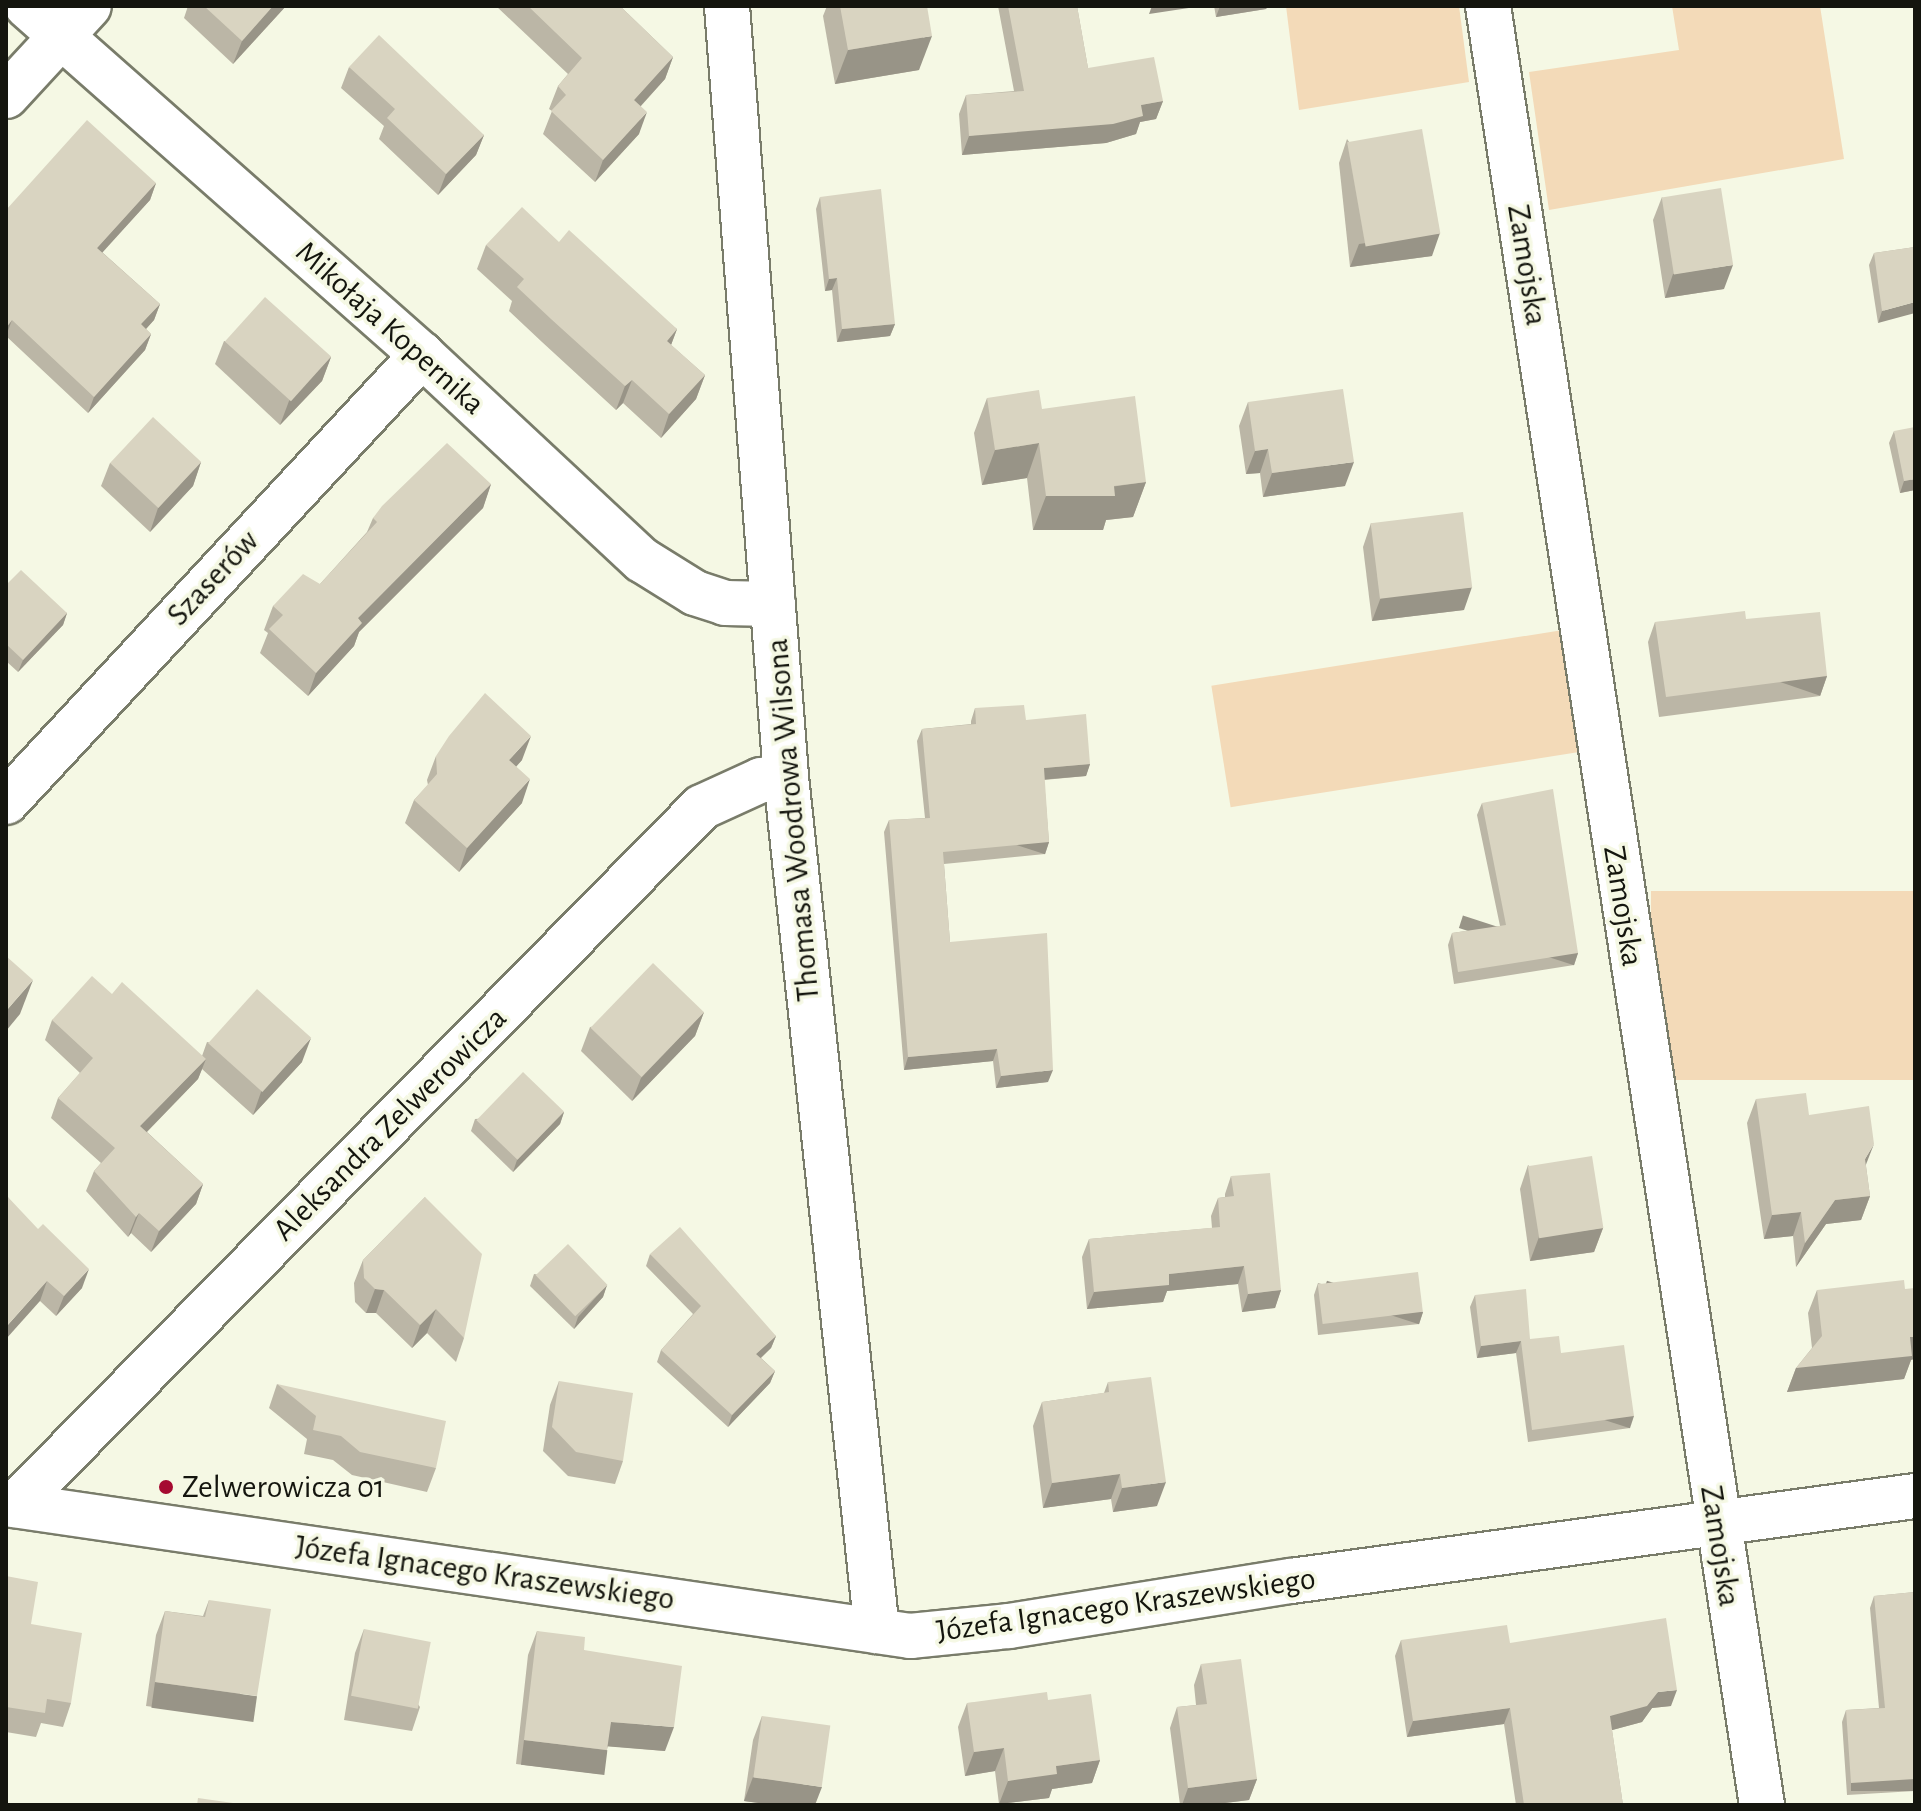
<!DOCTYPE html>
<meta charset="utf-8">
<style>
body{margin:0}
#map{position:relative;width:1921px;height:1811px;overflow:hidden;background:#f5f8e4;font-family:"Alegreya Sans",sans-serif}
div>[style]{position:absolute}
.green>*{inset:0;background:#f3dab8;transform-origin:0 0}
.roads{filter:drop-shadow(2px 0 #797c6a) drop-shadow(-2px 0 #797c6a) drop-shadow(0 2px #797c6a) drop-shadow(0 -2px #797c6a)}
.minor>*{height:44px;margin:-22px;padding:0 22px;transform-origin:22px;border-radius:22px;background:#fff}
.wall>*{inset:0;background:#bbb6a6}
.shaded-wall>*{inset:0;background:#989487;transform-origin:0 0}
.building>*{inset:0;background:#d9d4c1;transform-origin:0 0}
.dots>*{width:22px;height:22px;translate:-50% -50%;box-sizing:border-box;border:4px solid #f5f8e4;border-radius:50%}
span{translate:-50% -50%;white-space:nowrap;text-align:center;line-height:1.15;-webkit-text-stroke:7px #f5f8e4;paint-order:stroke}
.street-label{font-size:32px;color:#14150e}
.poi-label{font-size:32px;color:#14150e}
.left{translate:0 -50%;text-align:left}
.frame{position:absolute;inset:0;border:8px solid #14150e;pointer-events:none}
</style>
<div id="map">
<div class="green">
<i style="clip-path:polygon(1286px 6px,1459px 6px,1469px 82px,1299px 110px)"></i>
<i style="clip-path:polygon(1672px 6px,1820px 6px,1844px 159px,1549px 210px,1529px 72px,1679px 50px)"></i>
<i style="left:1563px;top:630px;width:123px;height:356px;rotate:81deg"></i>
<i style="left:1915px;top:891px;width:189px;height:264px;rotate:90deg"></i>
</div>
<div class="roads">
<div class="minor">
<i style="left:27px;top:6px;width:527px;rotate:41.46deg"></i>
<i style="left:422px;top:355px;width:301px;rotate:43deg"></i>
<i style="left:642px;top:560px;width:62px;rotate:31.9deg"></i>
<i style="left:695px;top:593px;width:32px;rotate:18deg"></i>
<i style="left:725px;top:603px;width:48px;rotate:1.2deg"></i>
<i style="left:727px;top:6px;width:773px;rotate:85.62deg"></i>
<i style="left:786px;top:777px;width:859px;rotate:83.92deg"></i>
<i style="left:1488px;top:6px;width:1820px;rotate:81.34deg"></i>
<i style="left:6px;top:96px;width:122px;rotate:-47.3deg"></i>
<i style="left:6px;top:802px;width:611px;rotate:-47.06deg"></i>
<i style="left:6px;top:1504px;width:914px;rotate:8.31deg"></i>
<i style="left:910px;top:1636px;width:100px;rotate:-5.8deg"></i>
<i style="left:1009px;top:1626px;width:286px;rotate:-9.1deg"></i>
<i style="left:1291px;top:1581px;width:630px;rotate:-7.76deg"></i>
<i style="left:15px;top:1505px;width:979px;rotate:-45.46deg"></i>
<i style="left:702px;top:807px;width:65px;rotate:-24.6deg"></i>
<i style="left:761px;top:780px;width:25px;rotate:-7deg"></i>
</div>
</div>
<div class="wall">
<i style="clip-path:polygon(188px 6px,286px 6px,233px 64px,184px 18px)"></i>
<i style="clip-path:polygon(496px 6px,620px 6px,673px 57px,665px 79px,641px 106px,639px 134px,595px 182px,543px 134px,552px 111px,549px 109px,558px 86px,568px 74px)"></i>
<i style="clip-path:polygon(827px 6px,927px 6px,919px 70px,835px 84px,823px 16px)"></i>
<i style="clip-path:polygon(998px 6px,1077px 6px,1088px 68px,1163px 101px,1156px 119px,1140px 122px,1136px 134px,1106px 143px,962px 155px,959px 114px,966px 95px,1014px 91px)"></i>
<i style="clip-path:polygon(1214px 6px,1268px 6px,1266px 9px,1216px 17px)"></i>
<i style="clip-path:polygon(349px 67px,484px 135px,476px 155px,438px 195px,379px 139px,384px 126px,341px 88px)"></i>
<i style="clip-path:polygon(1347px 139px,1432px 256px,1350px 267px,1339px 163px)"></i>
<i style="clip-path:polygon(156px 183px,150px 200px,102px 252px,160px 304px,154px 320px,146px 329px,151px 334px,145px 350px,88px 413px,6px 336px,6px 210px)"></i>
<i style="clip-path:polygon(820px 197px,895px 324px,890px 336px,837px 342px,832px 290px,825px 291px,816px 209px)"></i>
<i style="clip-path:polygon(1662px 197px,1724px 289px,1665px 298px,1653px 220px)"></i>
<i style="clip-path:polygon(559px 242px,677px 329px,671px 345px,705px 375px,696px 399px,661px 438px,623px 403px,616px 410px,542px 342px,509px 311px,512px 301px,477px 269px,486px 245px)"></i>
<i style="clip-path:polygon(1915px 247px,1878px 323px,1869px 265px,1874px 253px)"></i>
<i style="clip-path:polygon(224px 341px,331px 357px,322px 381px,280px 425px,215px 364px)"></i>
<i style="clip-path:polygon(987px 398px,1042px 409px,1146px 482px,1133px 517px,1106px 520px,1103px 530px,1033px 530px,1027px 478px,982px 485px,974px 433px)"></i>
<i style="clip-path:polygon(1248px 402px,1345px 486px,1263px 497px,1260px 473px,1246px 474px,1239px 426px)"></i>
<i style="clip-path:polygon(1894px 431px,1915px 490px,1900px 493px,1889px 443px)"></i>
<i style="clip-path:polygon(201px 462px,193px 486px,150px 532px,101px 486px,110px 463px)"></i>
<i style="clip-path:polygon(491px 484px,483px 508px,359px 632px,354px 646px,308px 696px,260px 653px,268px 633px,264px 630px,273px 606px,320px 584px,367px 532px,373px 518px)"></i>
<i style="clip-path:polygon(1371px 523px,1464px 610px,1372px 621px,1363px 547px)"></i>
<i style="clip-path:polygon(6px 585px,67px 613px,63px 625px,18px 672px,6px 661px)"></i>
<i style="clip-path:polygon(1746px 619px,1827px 676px,1820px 696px,1659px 717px,1648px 642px,1655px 622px)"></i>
<i style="clip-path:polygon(975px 708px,1026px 720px,1090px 764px,1086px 776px,1044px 780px,1049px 842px,1045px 854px,944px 864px,950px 942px,1048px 1082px,996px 1088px,993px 1061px,904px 1070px,884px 832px,889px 820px,925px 818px,917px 741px,922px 729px,971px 724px,971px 721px)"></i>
<i style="clip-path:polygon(436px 756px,522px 760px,516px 767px,522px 803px,459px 872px,405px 823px,414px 800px,428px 785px,427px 780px)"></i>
<i style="clip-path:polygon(1482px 803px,1578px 953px,1574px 965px,1454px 984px,1448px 945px,1452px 933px,1500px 926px,1477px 815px)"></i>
<i style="clip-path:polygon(112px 994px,202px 1056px,207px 1042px,302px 1062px,253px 1115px,202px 1069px,198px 1079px,147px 1132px,203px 1184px,196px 1204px,151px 1252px,131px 1233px,128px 1237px,86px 1191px,94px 1171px,101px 1163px,51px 1118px,58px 1098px,80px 1073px,45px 1040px,52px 1020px)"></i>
<i style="clip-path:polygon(704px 1012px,695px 1036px,632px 1101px,581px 1051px,590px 1027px)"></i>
<i style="clip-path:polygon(1756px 1099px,1809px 1115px,1866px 1166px,1870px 1196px,1861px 1220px,1826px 1224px,1796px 1267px,1793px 1236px,1764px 1239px,1747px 1123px)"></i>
<i style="clip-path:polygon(564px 1112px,560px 1124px,513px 1172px,471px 1131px,475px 1119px)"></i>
<i style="clip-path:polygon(1528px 1165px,1603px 1228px,1594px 1252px,1530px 1261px,1520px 1189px)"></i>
<i style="clip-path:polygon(1231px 1176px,1281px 1290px,1275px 1308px,1242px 1312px,1238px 1284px,1167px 1291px,1163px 1302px,1087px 1309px,1082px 1257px,1089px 1239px,1212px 1228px,1211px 1216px,1218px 1198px,1225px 1197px,1225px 1194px)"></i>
<i style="clip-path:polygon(6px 1195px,82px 1288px,56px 1316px,40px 1301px)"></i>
<i style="clip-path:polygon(425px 1197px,464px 1338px,456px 1362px,427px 1333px,412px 1348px,376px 1313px,366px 1313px,355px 1302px,354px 1283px,363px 1260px)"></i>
<i style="clip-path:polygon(650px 1254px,776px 1336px,771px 1348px,761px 1358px,775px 1371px,770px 1383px,728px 1427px,657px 1362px,661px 1350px,693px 1314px,646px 1266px)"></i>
<i style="clip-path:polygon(534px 1274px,607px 1285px,603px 1297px,574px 1329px,530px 1286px)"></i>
<i style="clip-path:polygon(1318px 1283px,1423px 1312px,1419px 1324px,1318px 1335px,1314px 1295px)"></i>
<i style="clip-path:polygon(1817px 1290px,1911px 1360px,1904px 1379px,1787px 1392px,1796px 1368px,1812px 1348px,1808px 1313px)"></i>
<i style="clip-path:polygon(1475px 1295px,1530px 1339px,1561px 1353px,1630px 1428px,1528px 1442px,1516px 1353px,1477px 1358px,1470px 1307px)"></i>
<i style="clip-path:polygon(559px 1381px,623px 1461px,615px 1484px,568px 1476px,543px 1451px,550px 1405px)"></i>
<i style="clip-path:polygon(1108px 1382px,1157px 1506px,1113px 1512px,1111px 1499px,1043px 1508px,1033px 1426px,1042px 1402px,1104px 1393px)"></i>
<i style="clip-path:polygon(277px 1384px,436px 1468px,427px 1492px,352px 1475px,333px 1460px,304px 1454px,307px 1439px,269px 1408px)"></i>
<i style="clip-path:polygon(6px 1576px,71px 1703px,63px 1727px,41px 1723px,36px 1737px,6px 1732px)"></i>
<i style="clip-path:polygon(1915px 1592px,1915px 1791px,1847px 1795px,1842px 1722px,1846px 1710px,1879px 1708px,1870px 1608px,1874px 1596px)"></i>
<i style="clip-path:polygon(209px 1600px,249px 1720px,146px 1706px,156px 1635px,165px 1611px,203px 1616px)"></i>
<i style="clip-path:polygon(364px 1629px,420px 1707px,412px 1731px,344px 1720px,355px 1653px)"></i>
<i style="clip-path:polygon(537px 1631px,584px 1650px,665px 1751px,608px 1746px,599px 1774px,516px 1764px,528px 1655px)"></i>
<i style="clip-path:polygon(1401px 1640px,1510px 1643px,1671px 1706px,1652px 1708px,1642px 1722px,1612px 1730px,1623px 1805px,1516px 1805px,1504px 1724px,1407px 1737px,1395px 1656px)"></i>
<i style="clip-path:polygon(1201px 1664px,1257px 1779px,1249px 1800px,1209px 1805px,1180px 1805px,1170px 1728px,1177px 1707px,1196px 1705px,1194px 1685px)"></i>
<i style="clip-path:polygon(1048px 1700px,1100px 1760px,1092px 1783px,1052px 1789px,1049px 1798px,999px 1804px,995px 1771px,965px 1776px,958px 1727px,967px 1703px)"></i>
<i style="clip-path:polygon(762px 1716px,815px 1805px,772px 1805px,744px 1801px,753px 1740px)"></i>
</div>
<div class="shaded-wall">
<i style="clip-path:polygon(273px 6px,286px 6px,233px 64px,242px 41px)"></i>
<i style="clip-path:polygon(1152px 6px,1202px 6px,1149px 14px)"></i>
<i style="clip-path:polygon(1220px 6px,1268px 6px,1266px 9px,1216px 17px)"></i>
<i style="clip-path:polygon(932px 36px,919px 70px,835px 84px,848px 50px)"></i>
<i style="clip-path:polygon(673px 57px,665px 79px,626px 122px,634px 100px)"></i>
<i style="clip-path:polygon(1163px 101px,1156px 119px,1140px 122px,1136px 134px,1106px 143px,962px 155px,969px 136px)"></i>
<i style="clip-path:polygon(647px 112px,639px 134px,595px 182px,603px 160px)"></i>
<i style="clip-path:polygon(484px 135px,476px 155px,438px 195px,446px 174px)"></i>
<i style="clip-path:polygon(156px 183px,150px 200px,92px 264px,97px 248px)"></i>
<i style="clip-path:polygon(1440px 233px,1432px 256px,1350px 267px,1359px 244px)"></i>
<i style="clip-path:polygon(1733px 265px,1724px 289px,1665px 298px,1673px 274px)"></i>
<i style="clip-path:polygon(837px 278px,832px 290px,825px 291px,829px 279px)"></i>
<i style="clip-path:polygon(1915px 302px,1915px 313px,1878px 323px,1882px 311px)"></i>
<i style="clip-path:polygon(160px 304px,154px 320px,135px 341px,141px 324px)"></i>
<i style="clip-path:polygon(12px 320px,6px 336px,6px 328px)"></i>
<i style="clip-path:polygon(895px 324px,890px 336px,837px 342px,842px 329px)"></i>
<i style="clip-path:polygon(677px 329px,668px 353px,667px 341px)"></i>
<i style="clip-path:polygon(151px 334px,145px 350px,88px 413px,94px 397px)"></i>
<i style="clip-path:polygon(331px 357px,322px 381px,280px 425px,289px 401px)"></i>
<i style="clip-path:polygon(705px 375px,696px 399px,661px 438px,669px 414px)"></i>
<i style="clip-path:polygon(632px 380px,623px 403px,616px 410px,625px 386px)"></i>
<i style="clip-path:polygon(1039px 443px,1027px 478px,982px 485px,995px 450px)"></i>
<i style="clip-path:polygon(1268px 449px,1260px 473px,1246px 474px,1255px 451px)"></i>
<i style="clip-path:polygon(201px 462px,193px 486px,150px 532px,158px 508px)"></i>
<i style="clip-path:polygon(1354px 462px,1345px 486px,1263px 497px,1272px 473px)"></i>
<i style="clip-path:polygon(1915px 479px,1915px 490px,1900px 493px,1904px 481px)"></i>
<i style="clip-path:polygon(1146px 482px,1133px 517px,1106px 520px,1103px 530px,1033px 530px,1046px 496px)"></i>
<i style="clip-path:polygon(491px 484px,483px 508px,359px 632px,354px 646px,308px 696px,316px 673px,358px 618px)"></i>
<i style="clip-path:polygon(1472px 587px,1464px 610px,1372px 621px,1381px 597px)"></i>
<i style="clip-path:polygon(67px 613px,63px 625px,18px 672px,23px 660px)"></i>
<i style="left:1827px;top:676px;width:21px;height:162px;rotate:109deg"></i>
<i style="clip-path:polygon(531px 736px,522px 760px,500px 784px,509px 760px)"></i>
<i style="clip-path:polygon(1090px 764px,1086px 776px,1039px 780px,1044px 768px)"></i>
<i style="clip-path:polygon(530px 779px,522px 803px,459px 872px,467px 848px)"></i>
<i style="left:1049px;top:842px;width:13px;height:106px;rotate:108deg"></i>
<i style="left:1578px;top:953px;width:13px;height:121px;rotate:108deg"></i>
<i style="clip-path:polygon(33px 980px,20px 1014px,6px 1031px,6px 1011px)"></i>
<i style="clip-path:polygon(704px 1012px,695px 1036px,632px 1101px,641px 1078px)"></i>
<i style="clip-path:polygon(311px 1038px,302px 1062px,253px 1115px,261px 1092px)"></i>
<i style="clip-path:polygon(997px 1049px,993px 1061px,904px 1070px,908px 1057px)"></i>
<i style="clip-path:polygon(206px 1059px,198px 1079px,133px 1146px,140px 1126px)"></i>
<i style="clip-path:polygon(1053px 1070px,1048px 1082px,996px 1088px,1001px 1076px)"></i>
<i style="clip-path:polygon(564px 1112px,560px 1124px,513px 1172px,517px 1160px)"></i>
<i style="clip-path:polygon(1874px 1144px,1865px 1167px,1865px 1159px)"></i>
<i style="clip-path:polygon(203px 1184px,196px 1204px,151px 1252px,159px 1231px)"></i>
<i style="clip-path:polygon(1870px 1196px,1861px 1220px,1826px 1224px,1796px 1267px,1805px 1243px,1835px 1200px)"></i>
<i style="clip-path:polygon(1801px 1212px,1793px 1236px,1764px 1239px,1772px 1215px)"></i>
<i style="clip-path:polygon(139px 1213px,131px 1233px,128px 1237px,136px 1217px)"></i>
<i style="clip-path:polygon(1603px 1228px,1594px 1252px,1530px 1261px,1539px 1237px)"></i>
<i style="clip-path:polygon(1244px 1266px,1238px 1284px,1167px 1291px,1163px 1302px,1087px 1309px,1094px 1292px,1169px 1274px)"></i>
<i style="clip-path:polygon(89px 1269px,82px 1288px,56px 1316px,64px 1296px)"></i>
<i style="clip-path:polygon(47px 1281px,40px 1301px,6px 1339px,6px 1327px)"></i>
<i style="clip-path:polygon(607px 1285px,603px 1297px,574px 1329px,578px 1317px)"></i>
<i style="clip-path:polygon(375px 1289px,384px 1290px,376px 1313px,366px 1313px)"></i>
<i style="clip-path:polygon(1281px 1290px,1275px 1308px,1242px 1312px,1248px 1294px)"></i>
<i style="clip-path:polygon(436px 1309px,427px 1333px,412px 1348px,420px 1325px)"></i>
<i style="left:1423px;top:1312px;width:13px;height:101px;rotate:108deg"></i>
<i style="clip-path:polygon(776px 1336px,771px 1348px,752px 1366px,756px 1354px)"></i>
<i style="clip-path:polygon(1910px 1337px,1915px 1337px,1915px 1359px,1911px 1360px,1904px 1379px,1787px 1392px,1796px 1368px)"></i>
<i style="clip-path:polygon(1521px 1341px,1516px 1353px,1477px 1358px,1481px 1346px)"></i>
<i style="clip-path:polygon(775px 1371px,770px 1383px,728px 1427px,732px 1415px)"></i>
<i style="left:1634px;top:1416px;width:13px;height:103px;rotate:108deg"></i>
<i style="clip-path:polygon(1120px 1474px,1111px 1499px,1043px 1508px,1052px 1483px)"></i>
<i style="clip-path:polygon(1166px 1482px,1157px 1506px,1113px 1512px,1122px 1488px)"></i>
<i style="left:155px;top:1682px;width:103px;height:26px;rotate:8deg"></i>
<i style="clip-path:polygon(1677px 1690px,1671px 1706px,1652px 1708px,1642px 1722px,1605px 1732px,1610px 1716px,1658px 1692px)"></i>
<i style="clip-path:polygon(1510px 1708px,1504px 1724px,1407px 1737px,1413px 1721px)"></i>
<i style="clip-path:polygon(611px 1722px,674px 1727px,665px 1751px,603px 1746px)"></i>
<i style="left:524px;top:1740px;width:84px;height:25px;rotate:7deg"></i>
<i style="clip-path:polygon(1004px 1748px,995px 1771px,965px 1776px,974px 1752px)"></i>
<i style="clip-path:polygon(1100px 1760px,1092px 1783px,1052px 1789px,1049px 1798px,999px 1804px,1008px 1781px,1056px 1766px)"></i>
<i style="clip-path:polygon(753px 1777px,822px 1787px,815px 1805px,772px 1805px,744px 1801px)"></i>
<i style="clip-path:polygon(1257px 1779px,1249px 1800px,1209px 1805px,1182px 1805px,1188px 1788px)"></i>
<i style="left:1915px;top:1779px;width:12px;height:64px;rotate:90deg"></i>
</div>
<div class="building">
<i style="clip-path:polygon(204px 6px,273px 6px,242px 41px)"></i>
<i style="clip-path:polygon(528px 6px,620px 6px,673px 57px,634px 100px,647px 112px,603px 160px,551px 111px,566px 95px,558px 86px,582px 58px)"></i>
<i style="clip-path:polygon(840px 6px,927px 6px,932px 36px,848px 50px)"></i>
<i style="clip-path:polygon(1008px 6px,1077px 6px,1088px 68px,1154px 57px,1163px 101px,1141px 105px,1143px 116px,1113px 124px,969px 136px,966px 95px,1024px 91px)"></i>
<i style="clip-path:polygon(379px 35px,484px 135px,446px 174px,387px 118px,395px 109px,349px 67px)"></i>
<i style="clip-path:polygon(87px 120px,156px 183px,97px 248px,160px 304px,141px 324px,151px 334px,94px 397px,12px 320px,6px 328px,6px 210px)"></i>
<i style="left:1422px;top:129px;width:106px;height:76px;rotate:80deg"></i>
<i style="left:1721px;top:188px;width:78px;height:60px;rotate:81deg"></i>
<i style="clip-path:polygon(881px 189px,895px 324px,842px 329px,837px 278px,829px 279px,820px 197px)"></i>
<i style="clip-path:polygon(522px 207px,559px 242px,569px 230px,677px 329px,667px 341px,705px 375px,669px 414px,632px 380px,625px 386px,551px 319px,517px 287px,524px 279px,486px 245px)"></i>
<i style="clip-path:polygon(1915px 247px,1915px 302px,1882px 311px,1874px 253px)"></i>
<i style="left:265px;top:297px;width:89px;height:60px;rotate:42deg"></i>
<i style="clip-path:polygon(1343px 389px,1354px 462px,1272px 473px,1268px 449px,1255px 451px,1248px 402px)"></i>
<i style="clip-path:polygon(1039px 390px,1042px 409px,1135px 396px,1146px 482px,1114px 486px,1115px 496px,1046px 496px,1039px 443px,995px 450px,987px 398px)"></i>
<i style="left:153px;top:417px;width:66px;height:63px;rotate:43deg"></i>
<i style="clip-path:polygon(1915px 427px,1915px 479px,1904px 481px,1894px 431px)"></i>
<i style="clip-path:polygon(447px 443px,491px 484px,358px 618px,362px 623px,316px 673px,269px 629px,283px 615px,273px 606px,303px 574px,320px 584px,377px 522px,373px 518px,382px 506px)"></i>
<i style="left:1463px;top:512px;width:76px;height:93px;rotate:83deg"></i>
<i style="clip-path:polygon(21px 570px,67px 613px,23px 660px,6px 644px,6px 585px)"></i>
<i style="clip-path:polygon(1745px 611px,1746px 619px,1820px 612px,1827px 676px,1666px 697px,1655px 622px)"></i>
<i style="clip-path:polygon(485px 693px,531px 736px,509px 760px,530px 779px,467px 848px,414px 800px,437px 774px,436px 756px,449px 736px)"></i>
<i style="clip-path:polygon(1024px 705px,1026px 720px,1086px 714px,1090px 764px,1044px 768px,1049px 842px,943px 852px,950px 942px,1047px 933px,1053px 1070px,1001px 1076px,997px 1049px,908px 1057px,889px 820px,930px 818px,922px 729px,976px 724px,975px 708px)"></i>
<i style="clip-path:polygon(1553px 789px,1578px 953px,1458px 972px,1452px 933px,1506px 925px,1482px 803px)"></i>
<i style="clip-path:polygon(6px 956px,33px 980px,6px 1011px)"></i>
<i style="left:653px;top:963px;width:71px;height:90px;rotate:44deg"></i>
<i style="clip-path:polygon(92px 976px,112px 994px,122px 982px,206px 1059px,140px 1126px,203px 1184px,159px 1231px,139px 1213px,136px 1217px,94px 1171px,115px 1148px,58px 1098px,93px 1058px,52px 1020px)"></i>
<i style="left:257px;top:989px;width:73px;height:73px;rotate:42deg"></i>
<i style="left:523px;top:1072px;width:57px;height:67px;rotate:44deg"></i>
<i style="clip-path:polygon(1806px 1093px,1809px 1115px,1869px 1106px,1874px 1144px,1865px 1159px,1870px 1196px,1835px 1200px,1805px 1243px,1801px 1212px,1772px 1215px,1756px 1099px)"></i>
<i style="left:1592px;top:1156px;width:73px;height:65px;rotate:81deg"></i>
<i style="clip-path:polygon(1270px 1173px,1281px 1290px,1248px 1294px,1244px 1266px,1169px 1274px,1169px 1285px,1094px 1292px,1089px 1239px,1220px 1227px,1218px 1198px,1234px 1196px,1231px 1176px)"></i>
<i style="clip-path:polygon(6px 1195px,38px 1229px,43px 1224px,89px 1269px,64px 1296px,47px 1281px,6px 1327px)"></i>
<i style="clip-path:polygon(425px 1197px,482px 1254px,464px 1338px,436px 1309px,420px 1325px,384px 1290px,375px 1289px,364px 1278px,363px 1260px)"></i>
<i style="clip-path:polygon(680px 1227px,776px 1336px,756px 1354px,775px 1371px,732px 1415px,661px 1350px,701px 1306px,650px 1254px)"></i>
<i style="left:568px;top:1244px;width:57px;height:45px;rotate:46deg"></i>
<i style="left:1418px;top:1272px;width:40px;height:101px;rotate:83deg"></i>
<i style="clip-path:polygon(1904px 1280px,1905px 1289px,1915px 1288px,1915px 1337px,1910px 1337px,1912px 1356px,1796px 1368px,1822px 1336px,1817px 1290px)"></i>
<i style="clip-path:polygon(1526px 1289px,1530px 1339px,1559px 1336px,1561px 1353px,1624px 1345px,1634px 1416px,1532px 1430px,1521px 1341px,1481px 1346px,1475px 1295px)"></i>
<i style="clip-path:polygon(1151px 1377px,1166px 1482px,1122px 1488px,1120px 1474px,1052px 1483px,1042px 1402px,1109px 1392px,1108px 1382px)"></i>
<i style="clip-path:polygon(559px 1381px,633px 1393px,623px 1461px,576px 1452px,552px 1427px)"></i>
<i style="clip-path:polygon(277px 1384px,446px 1421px,436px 1468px,360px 1452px,341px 1436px,313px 1430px,316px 1416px)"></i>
<i style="clip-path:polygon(6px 1576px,38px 1582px,31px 1624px,82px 1633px,71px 1703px,47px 1699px,45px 1713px,6px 1707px)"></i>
<i style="clip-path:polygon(1915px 1592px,1915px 1779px,1851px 1783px,1846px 1710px,1885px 1708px,1874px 1596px)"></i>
<i style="clip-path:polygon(209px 1600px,271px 1609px,257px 1696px,155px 1682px,165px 1611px,205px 1617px)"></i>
<i style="clip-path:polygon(1666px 1618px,1677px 1690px,1658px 1692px,1647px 1706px,1610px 1716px,1623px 1805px,1524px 1805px,1510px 1708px,1413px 1721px,1401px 1640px,1507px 1625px,1510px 1643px)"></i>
<i style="left:364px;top:1629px;width:68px;height:68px;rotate:11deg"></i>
<i style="clip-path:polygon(537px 1631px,585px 1637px,584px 1650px,682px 1666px,674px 1727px,611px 1722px,607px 1750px,524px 1740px)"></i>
<i style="clip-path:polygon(1241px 1659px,1257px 1779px,1188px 1788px,1177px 1707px,1207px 1704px,1201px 1664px)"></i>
<i style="clip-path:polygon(1047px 1692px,1048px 1700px,1091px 1694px,1100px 1760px,1056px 1766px,1057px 1774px,1008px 1781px,1004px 1748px,974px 1752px,967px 1703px)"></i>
<i style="left:762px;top:1716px;width:69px;height:62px;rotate:8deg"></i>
<i style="clip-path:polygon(198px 1798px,247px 1805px,197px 1805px)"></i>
</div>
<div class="dots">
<i style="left:166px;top:1487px;background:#a50a31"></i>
</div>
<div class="street-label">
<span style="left:1527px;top:265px;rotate:81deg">Zamojska</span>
<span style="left:390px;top:328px;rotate:42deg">Mikołaja Kopernika</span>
<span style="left:213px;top:578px;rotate:-47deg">Szaserów</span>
<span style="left:793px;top:820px;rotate:-95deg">Thomasa Woodrowa Wilsona</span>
<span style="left:1623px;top:906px;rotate:81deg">Zamojska</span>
<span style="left:390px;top:1124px;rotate:-45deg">Aleksandra Zelwerowicza</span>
<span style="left:1720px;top:1546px;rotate:81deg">Zamojska</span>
<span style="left:485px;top:1573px;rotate:8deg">Józefa Ignacego Kraszewskiego</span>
<span style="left:1126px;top:1605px;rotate:-8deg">Józefa Ignacego Kraszewskiego</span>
</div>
<div class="poi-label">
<span class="left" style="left:182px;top:1487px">Zelwerowicza 01</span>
</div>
<div class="frame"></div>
</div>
